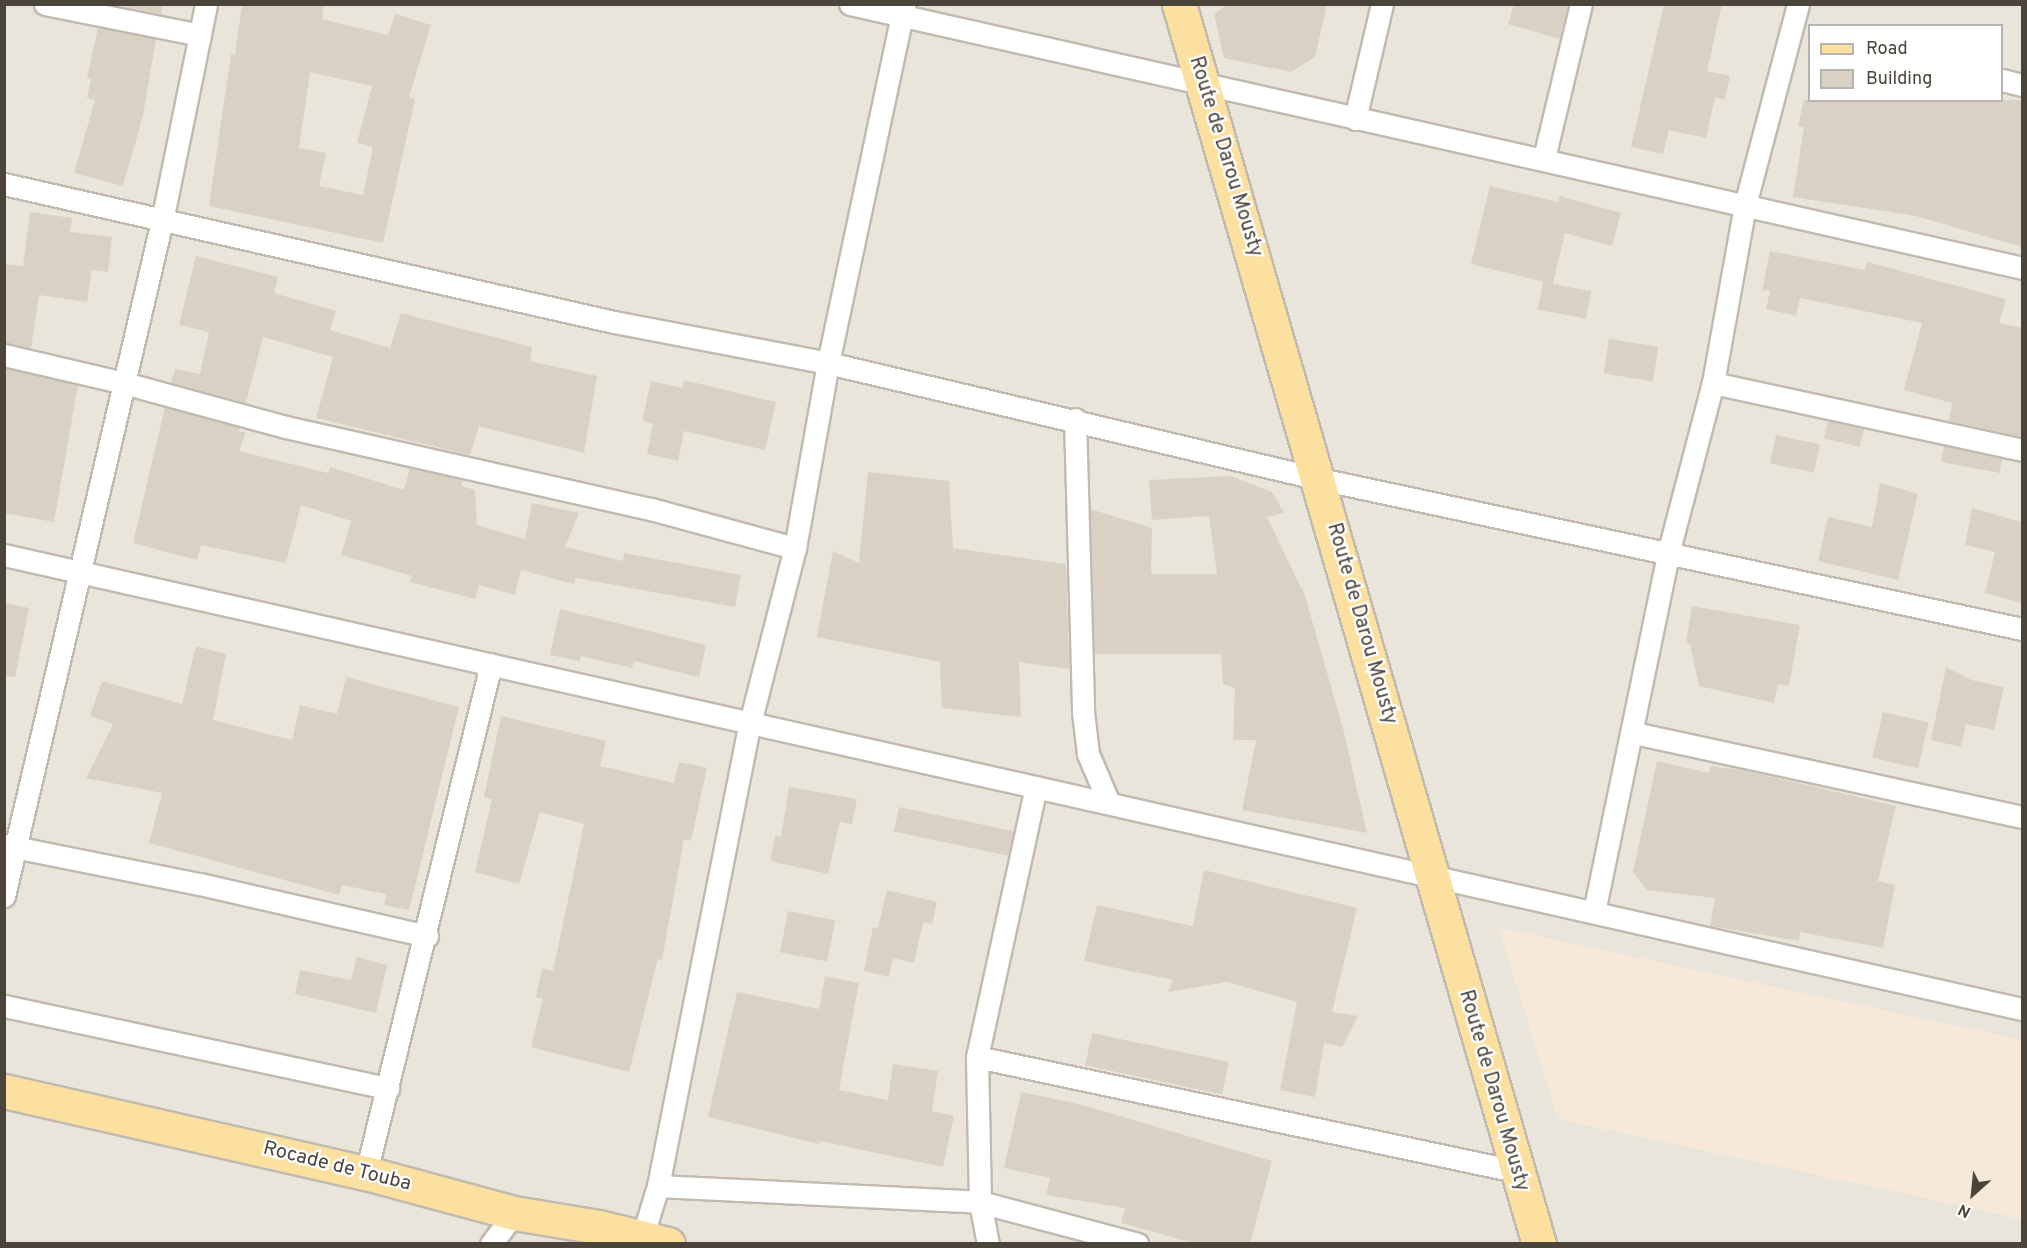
<!DOCTYPE html>
<style>
body{margin:0}
#map{position:relative;width:2027px;height:1248px;overflow:hidden;background:#f6f3ec;font-family:Overpass,sans-serif}
div>[style]{position:absolute}
.residential>*{inset:0;background:#e9e5db}
.commercial>*{inset:0;background:#f6e9d9}
.building>*{inset:0;background:#dad1c5;transform-origin:0 0}
.roads{filter:drop-shadow(2px 0 #c1baaf) drop-shadow(-2px 0 #c1baaf) drop-shadow(0 2px #c1baaf) drop-shadow(0 -2px #c1baaf)}
.street>*{height:21px;margin:-10.5px;padding:0 10.5px;transform-origin:10.5px;border-radius:10.5px;background:#fff}
.primary>*{height:33px;margin:-16.5px;padding:0 16.5px;transform-origin:16.5px;border-radius:16.5px;background:#fbe0a0}
span{translate:-50% -50%;white-space:nowrap;text-align:center;line-height:1.15;-webkit-text-stroke:4.5px #fff;paint-order:stroke}
.street-label{font-size:20px;color:#4a443a}
.frame{position:absolute;inset:0;border:6px solid #4a443a;pointer-events:none}
.legend{position:absolute;left:1808px;top:24px;width:195px;height:78px;box-sizing:border-box;background:#fff;border:2px solid #b7b4b0;margin:0;padding:8px 10px;list-style:none;font-size:18px;color:#4a443a}
.legend li{display:flex;align-items:center;gap:12px;height:30px}
.legend b{width:30px;border:2px solid #b7b4b0}
.north{position:absolute;left:1943px;top:1164px;width:60px;height:60px;-webkit-text-stroke:4px #fff;paint-order:stroke;rotate:207deg;font-size:16px;font-weight:700;line-height:24px;text-align:center;color:#4a443a}
.north::after{content:'';display:block;margin:auto;width:21px;height:27px;background:#4a443a;clip-path:polygon(50% 0,100% 100%,50% 72%,0 100%)}
</style>
<div id="map">
<div class="residential">
<i style="clip-path:polygon(evenodd,5px 5px,2022px 5px,2022px 1243px,5px 1243px,5px 5px,1810px 26px,2002px 26px,2002px 100px,1810px 100px,1810px 26px)"></i>
</div>
<div class="commercial">
<i style="clip-path:polygon(1499px 928px,2022px 1040px,2022px 1219px,1558px 1119px)"></i>
</div>
<div class="building">
<i style="clip-path:polygon(113px 4px,163px 4px,161px 14px)"></i>
<i style="clip-path:polygon(evenodd,242px 4px,324px 4px,322px 19px,388px 35px,395px 14px,431px 25px,409px 97px,415px 99px,383px 243px,209px 206px,231px 54px,235px 55px,242px 4px,310px 72px,372px 86px,357px 143px,373px 147px,363px 195px,319px 186px,326px 153px,299px 148px,310px 72px)"></i>
<i style="clip-path:polygon(1228px 4px,1327px 4px,1315px 57px,1291px 72px,1224px 58px,1214px 14px)"></i>
<i style="clip-path:polygon(1514px 4px,1568px 4px,1560px 39px,1508px 24px)"></i>
<i style="clip-path:polygon(1664px 4px,1722px 4px,1707px 71px,1730px 76px,1725px 100px,1715px 97px,1706px 138px,1669px 130px,1663px 154px,1631px 147px)"></i>
<i style="clip-path:polygon(98px 28px,156px 39px,143px 116px,123px 186px,74px 173px,95px 100px,87px 98px,91px 79px,87px 78px)"></i>
<i style="clip-path:polygon(1804px 100px,2022px 100px,2022px 247px,1916px 216px,1793px 197px,1804px 127px,1798px 126px)"></i>
<i style="clip-path:polygon(1490px 186px,1558px 202px,1560px 196px,1621px 213px,1612px 246px,1565px 233px,1553px 284px,1471px 264px)"></i>
<i style="clip-path:polygon(30px 212px,72px 218px,70px 232px,112px 237px,108px 272px,92px 270px,87px 302px,39px 295px,31px 348px,4px 343px,4px 264px,23px 266px)"></i>
<i style="clip-path:polygon(1770px 251px,1865px 270px,1867px 262px,2006px 299px,1999px 323px,2022px 328px,2022px 437px,1949px 421px,1952px 403px,1904px 390px,1922px 323px,1800px 298px,1796px 316px,1766px 309px,1770px 291px,1762px 290px)"></i>
<i style="clip-path:polygon(196px 256px,278px 277px,274px 293px,336px 311px,330px 330px,390px 348px,401px 313px,532px 347px,530px 361px,597px 376px,584px 453px,479px 426px,470px 455px,316px 418px,333px 357px,263px 337px,246px 403px,171px 383px,175px 369px,200px 374px,209px 332px,179px 325px)"></i>
<i style="left:1543px;top:282px;width:49px;height:28px;rotate:11deg"></i>
<i style="left:1609px;top:339px;width:50px;height:35px;rotate:9deg"></i>
<i style="clip-path:polygon(4px 368px,78px 385px,54px 522px,4px 513px)"></i>
<i style="clip-path:polygon(684px 380px,776px 402px,765px 450px,684px 431px,678px 461px,647px 454px,653px 424px,642px 421px,651px 381px,682px 388px)"></i>
<i style="clip-path:polygon(165px 407px,240px 428px,239px 431px,246px 433px,239px 451px,328px 473px,330px 467px,404px 490px,410px 468px,463px 480px,461px 486px,475px 490px,477px 525px,525px 539px,532px 503px,579px 513px,565px 547px,623px 561px,624px 553px,741px 575px,735px 607px,576px 578px,574px 584px,521px 570px,515px 595px,479px 585px,475px 599px,410px 582px,412px 576px,341px 555px,351px 521px,301px 505px,286px 563px,201px 545px,197px 560px,133px 543px)"></i>
<i style="left:1828px;top:421px;width:37px;height:18px;rotate:13deg"></i>
<i style="left:1776px;top:435px;width:45px;height:29px;rotate:12deg"></i>
<i style="clip-path:polygon(1944px 446px,2002px 459px,2000px 473px,1941px 462px)"></i>
<i style="clip-path:polygon(868px 472px,949px 481px,953px 548px,1066px 564px,1069px 669px,1019px 662px,1021px 717px,942px 708px,940px 662px,817px 637px,833px 551px,859px 563px)"></i>
<i style="clip-path:polygon(1231px 476px,1272px 492px,1284px 513px,1267px 517px,1305px 596px,1343px 728px,1367px 833px,1242px 810px,1256px 740px,1233px 740px,1235px 688px,1223px 684px,1221px 654px,1094px 654px,1090px 509px,1152px 528px,1151px 574px,1217px 574px,1209px 516px,1152px 520px,1149px 480px)"></i>
<i style="clip-path:polygon(1880px 483px,1918px 494px,1898px 580px,1818px 561px,1828px 517px,1872px 527px)"></i>
<i style="clip-path:polygon(1972px 508px,2022px 522px,2022px 603px,1985px 593px,1995px 552px,1965px 545px)"></i>
<i style="clip-path:polygon(4px 603px,29px 608px,15px 677px,4px 676px)"></i>
<i style="clip-path:polygon(1692px 606px,1800px 625px,1789px 686px,1778px 684px,1774px 703px,1699px 686px,1690px 644px,1686px 643px)"></i>
<i style="clip-path:polygon(560px 609px,706px 645px,699px 677px,634px 661px,632px 668px,581px 656px,580px 661px,550px 655px)"></i>
<i style="clip-path:polygon(196px 646px,226px 654px,213px 720px,292px 740px,300px 705px,337px 714px,346px 677px,459px 707px,409px 910px,384px 905px,386px 894px,342px 885px,339px 895px,149px 843px,162px 793px,86px 778px,113px 724px,90px 716px,102px 681px,182px 704px)"></i>
<i style="clip-path:polygon(1946px 667px,1971px 680px,2004px 687px,1994px 730px,1966px 724px,1961px 747px,1931px 740px)"></i>
<i style="left:1883px;top:712px;width:47px;height:47px;rotate:13deg"></i>
<i style="clip-path:polygon(501px 716px,606px 741px,600px 766px,674px 783px,679px 762px,707px 768px,691px 841px,684px 839px,662px 960px,658px 959px,629px 1072px,531px 1047px,543px 999px,536px 997px,542px 968px,553px 971px,584px 824px,540px 812px,519px 884px,475px 872px,492px 799px,484px 797px)"></i>
<i style="clip-path:polygon(1657px 761px,1709px 773px,1711px 766px,1747px 771px,1896px 806px,1878px 881px,1895px 885px,1883px 948px,1800px 932px,1799px 941px,1710px 926px,1715px 898px,1647px 890px,1633px 872px)"></i>
<i style="clip-path:polygon(789px 787px,857px 799px,852px 824px,840px 822px,828px 874px,770px 861px,775px 836px,781px 837px)"></i>
<i style="left:899px;top:807px;width:117px;height:25px;rotate:12deg"></i>
<i style="clip-path:polygon(1204px 870px,1357px 908px,1332px 1012px,1358px 1016px,1342px 1047px,1324px 1043px,1315px 1097px,1280px 1090px,1297px 1002px,1227px 982px,1168px 992px,1173px 980px,1084px 961px,1097px 905px,1193px 926px)"></i>
<i style="clip-path:polygon(887px 890px,937px 902px,932px 924px,923px 922px,914px 963px,893px 958px,889px 977px,864px 971px,873px 927px,878px 928px)"></i>
<i style="left:788px;top:911px;width:48px;height:42px;rotate:11deg"></i>
<i style="clip-path:polygon(357px 957px,387px 965px,376px 1013px,295px 994px,300px 970px,351px 980px)"></i>
<i style="clip-path:polygon(825px 976px,859px 983px,839px 1090px,888px 1100px,893px 1064px,938px 1071px,932px 1111px,954px 1116px,943px 1167px,820px 1141px,819px 1144px,708px 1117px,737px 992px,819px 1009px)"></i>
<i style="left:1092px;top:1033px;width:140px;height:33px;rotate:12deg"></i>
<i style="clip-path:polygon(1021px 1092px,1079px 1104px,1272px 1161px,1250px 1244px,1197px 1244px,1121px 1223px,1125px 1208px,1046px 1195px,1050px 1178px,1004px 1168px)"></i>
</div>
<div class="roads">
<div class="street">
<i style="left:45px;top:4px;width:158px;rotate:11.3deg"></i>
<i style="left:850px;top:4px;width:1201px;rotate:12.69deg"></i>
<i style="left:2002px;top:80px;width:21px;rotate:14deg"></i>
<i style="left:1355px;top:119px;width:118px;rotate:-76.8deg"></i>
<i style="left:1544px;top:158px;width:158px;rotate:-76.5deg"></i>
<i style="left:4px;top:184px;width:625px;rotate:12.75deg"></i>
<i style="left:614px;top:322px;width:218px;rotate:10.8deg"></i>
<i style="left:828px;top:363px;width:505px;rotate:13.27deg"></i>
<i style="left:1320px;top:479px;width:718px;rotate:12.06deg"></i>
<i style="left:4px;top:355px;width:123px;rotate:13.1deg"></i>
<i style="left:124px;top:383px;width:168px;rotate:15.2deg"></i>
<i style="left:286px;top:427px;width:374px;rotate:12.7deg"></i>
<i style="left:651px;top:509px;width:149px;rotate:15.2deg"></i>
<i style="left:1713px;top:383px;width:316px;rotate:12.2deg"></i>
<i style="left:1075px;top:419px;width:293px;rotate:88.4deg"></i>
<i style="left:1083px;top:712px;width:42px;rotate:83.2deg"></i>
<i style="left:1088px;top:754px;width:53px;rotate:66.8deg"></i>
<i style="left:4px;top:555px;width:2068px;rotate:12.68deg"></i>
<i style="left:1634px;top:733px;width:397px;rotate:12.2deg"></i>
<i style="left:4px;top:845px;width:200px;rotate:11.3deg"></i>
<i style="left:200px;top:884px;width:233px;rotate:12.9deg"></i>
<i style="left:4px;top:896px;width:693px;rotate:-76.83deg"></i>
<i style="left:162px;top:221px;width:221px;rotate:-78.5deg"></i>
<i style="left:1594px;top:912px;width:366px;rotate:-78.3deg"></i>
<i style="left:1668px;top:554px;width:177px;rotate:-75.3deg"></i>
<i style="left:1713px;top:383px;width:181px;rotate:-79.8deg"></i>
<i style="left:1745px;top:205px;width:208px;rotate:-75.2deg"></i>
<i style="left:4px;top:1006px;width:393px;rotate:12.1deg"></i>
<i style="left:977px;top:1057px;width:550px;rotate:11.96deg"></i>
<i style="left:366px;top:1173px;width:524px;rotate:-76.2deg"></i>
<i style="left:658px;top:1186px;width:322px;rotate:2.8deg"></i>
<i style="left:980px;top:1202px;width:163px;rotate:14.9deg"></i>
<i style="left:642px;top:1238px;width:54px;rotate:-72.9deg"></i>
<i style="left:658px;top:1186px;width:472px;rotate:-78.8deg"></i>
<i style="left:750px;top:723px;width:181px;rotate:-75.6deg"></i>
<i style="left:795px;top:548px;width:188px;rotate:-79.9deg"></i>
<i style="left:828px;top:363px;width:367px;rotate:-78deg"></i>
<i style="left:491px;top:1244px;width:39px;rotate:-53deg"></i>
<i style="left:988px;top:1244px;width:43px;rotate:-100.8deg"></i>
<i style="left:980px;top:1202px;width:145px;rotate:-91.2deg"></i>
<i style="left:977px;top:1057px;width:276px;rotate:-77.7deg"></i>
</div>
<div class="primary">
<i style="left:1179px;top:4px;width:1291px;rotate:73.81deg"></i>
<i style="left:4px;top:1091px;width:371px;rotate:12.8deg"></i>
<i style="left:366px;top:1173px;width:153px;rotate:15.1deg"></i>
<i style="left:514px;top:1213px;width:86px;rotate:9.4deg"></i>
<i style="left:599px;top:1227px;width:71px;rotate:13.8deg"></i>
</div>
</div>
<div class="street-label">
<span style="left:1225px;top:157px;rotate:73deg">Route de Darou Mousty</span>
<span style="left:1361px;top:624px;rotate:74deg">Route de Darou Mousty</span>
<span style="left:1493px;top:1091px;rotate:74deg">Route de Darou Mousty</span>
<span style="left:337px;top:1167px;rotate:14deg">Rocade de Touba</span>
</div>
<div class="frame"></div>
<ul class="legend">
<li><b style="height:8px;background:#fbe0a0"></b>Road</li>
<li><b style="height:16px;background:#dad1c5"></b>Building</li>
</ul>
<div class="north">N</div>
</div>
